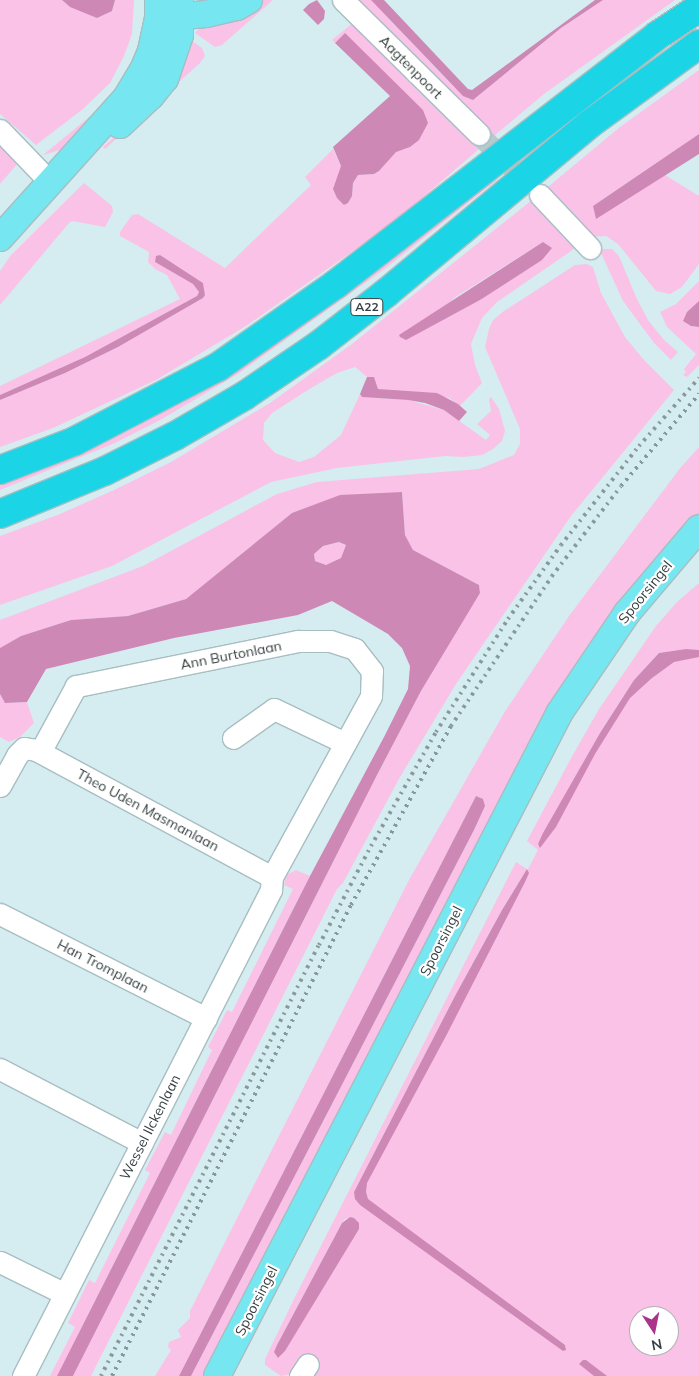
<!DOCTYPE html>
<style>
body{margin:0}
#map{position:relative;width:699px;height:1376px;overflow:hidden;background:#d5edf1;font-family:Mulish,sans-serif}
div>[style]{position:absolute}
.green>*{inset:0;background:#fac2e6}
.water>*{inset:0;background:#ce88b6}
.minor-tunnel>*{height:21px;margin-top:-10.5px;transform-origin:0;background:repeating-linear-gradient(90deg,#b5cace 0 21px,transparent 0 32px)}
.roads{filter:drop-shadow(1px 0 #a7bec1) drop-shadow(-1px 0 #a7bec1) drop-shadow(0 1px #a7bec1) drop-shadow(0 -1px #a7bec1)}
.minor>*{height:21px;margin:-10.5px;padding:0 10.5px;transform-origin:10.5px;border-radius:10.5px;background:#fff}
.major>*{height:26px;margin:-13px;padding:0 13px;transform-origin:13px;border-radius:13px;background:#76e6f1}
.highway>*{height:28px;margin:-14px;padding:0 14px;transform-origin:14px;border-radius:14px;background:#1bd5e7}
.rail>*{height:4px;margin-top:-2px;transform-origin:0;background:repeating-linear-gradient(90deg,#87989a 0 2.5px,transparent 0 7.5px)}
span{translate:-50% -50%;white-space:nowrap;text-align:center;line-height:1.15;-webkit-text-stroke:4.5px #fff;paint-order:stroke}
.shield-label span{padding:1px 4px;background:#fff;border:1px solid;border-radius:4px;-webkit-text-stroke-width:0}
.shield-label{font-size:12px;color:#353f40;font-weight:700}
.street-label{font-size:14px;color:#353f40}
.north{position:absolute;left:629px;top:1306px;width:50px;height:50px;box-sizing:border-box;background:#fff;border:1px solid #aeb2b3;border-radius:50%;rotate:169deg;font-size:14px;font-weight:700;line-height:20px;text-align:center;color:#353f40}
.north::after{content:'';display:block;margin:auto;width:18px;height:22px;background:#aa348b;clip-path:polygon(50% 0,100% 100%,50% 72%,0 100%)}
</style>
<div id="map">
<div class="green">
<i style="clip-path:polygon(0 0,62px 0,70px 7px,112px 11px,115px 0,134px 0,132px 34px,124px 56px,110px 83px,83px 109px,36px 145px,0 114px)"></i>
<i style="clip-path:polygon(262px 0,273px 0,222px 45px,215px 47px,195px 33px,201px 26px)"></i>
<i style="clip-path:polygon(357px 0,371px 0,454px 87px,473px 100px,561px 28px,603px 0,675px 0,544px 94px,494px 136px)"></i>
<i style="clip-path:polygon(354px 22px,424px 90px,479px 149px,393px 223px,246px 326px,156px 380px,53px 428px,0 447px,0 400px,65px 373px,118px 347px,203px 298px,205px 294px,203px 283px,160px 255px,155px 262px,193px 284px,199px 292px,197px 296px,85px 357px,0 395px,0 386px,180px 299px,167px 275px,155px 269px,148px 262px,149px 252px,120px 236px,120px 232px,132px 215px,138px 214px,225px 268px,311px 185px,305px 177px,333px 149px,341px 166px,344px 205px,348px 203px,352px 196px,353px 183px,358px 175px,374px 174px,379px 171px,396px 151px,410px 147px,428px 123px,345px 34px,335px 43px,332px 40px)"></i>
<i style="clip-path:polygon(142px 36px,127px 87px,63px 149px,43px 155px,111px 99px,134px 60px)"></i>
<i style="clip-path:polygon(192px 41px,202px 48px,205px 56px,200px 63px,105px 149px,103px 147px,147px 108px)"></i>
<i style="clip-path:polygon(699px 70px,699px 134px,593px 206px,596px 218px,665px 175px,699px 196px,699px 264px,682px 287px,670px 294px,656px 291px,618px 244px,606px 236px,589px 237px,543px 191px,620px 127px)"></i>
<i style="clip-path:polygon(0 146px,19px 162px,0 184px)"></i>
<i style="clip-path:polygon(495px 177px,497px 180px,386px 268px,238px 374px,162px 419px,115px 443px,0 490px,0 485px,87px 451px,130px 430px,239px 368px,352px 289px)"></i>
<i style="clip-path:polygon(84px 183px,112px 206px,113px 212px,105px 227px,72px 221px,69px 223px,0 305px,0 271px,11px 255px)"></i>
<i style="clip-path:polygon(evenodd,532px 200px,575px 244px,574px 249px,497px 302px,482px 318px,471px 344px,475px 365px,482px 383px,460px 406px,449px 398px,377px 389px,374px 377px,367px 377px,355px 367px,337px 373px,311px 388px,272px 413px,264px 423px,263px 440px,275px 453px,299px 462px,314px 457px,341px 435px,360px 394px,362px 397px,408px 400px,444px 410px,486px 440px,490px 435px,477px 424px,491px 411px,489px 399px,491px 397px,499px 409px,505px 431px,502px 441px,493px 449px,482px 455px,464px 457px,445px 456px,337px 468px,271px 482px,112px 566px,0 605px,0 536px,60px 514px,114px 490px,171px 462px,270px 403px,352px 344px,532px 200px,543px 242px,480px 300px,431px 326px,454px 298px,543px 242px)"></i>
<i style="clip-path:polygon(602px 249px,612px 249px,619px 256px,636px 297px,648px 320px,664px 340px,678px 352px,671px 360px,654px 343px,623px 301px,601px 253px)"></i>
<i style="clip-path:polygon(587px 264px,593px 267px,601px 293px,625px 337px,644px 360px,674px 390px,571px 516px,456px 684px,400px 777px,343px 883px,337px 889px,91px 1376px,73px 1376px,377px 775px,421px 691px,480px 592px,479px 585px,413px 550px,405px 535px,402px 492px,292px 513px,186px 599px,128px 616px,71px 620px,21px 636px,0 648px,0 620px,143px 566px,277px 494px,317px 482px,479px 469px,514px 455px,520px 444px,520px 429px,485px 347px,489px 329px,493px 320px,504px 311px,575px 265px)"></i>
<i style="clip-path:polygon(699px 281px,699px 301px,691px 326px,699px 327px,699px 365px,687px 377px,683px 375px,686px 372px,684px 369px,696px 354px,667px 327px,660px 312px,676px 304px)"></i>
<i style="clip-path:polygon(699px 447px,699px 514px,642px 579px,210px 1376px,191px 1376px,474px 830px,485px 806px,476px 796px,179px 1376px,155px 1376px,171px 1350px,168px 1347px,169px 1342px,181px 1337px,178px 1330px,190px 1318px,190px 1311px,409px 880px,504px 713px,569px 616px,681px 467px)"></i>
<i style="clip-path:polygon(339px 542px,346px 545px,341px 558px,326px 565px,315px 561px,314px 554px,323px 546px)"></i>
<i style="clip-path:polygon(evenodd,699px 583px,699px 650px,686px 649px,659px 653px,634px 680px,600px 733px,538px 844px,540px 847px,629px 691px,662px 660px,699px 652px,699px 1376px,313px 1376px,296px 1365px,290px 1374px,281px 1376px,265px 1365px,265px 1359px,296px 1295px,516px 862px,527px 869px,502px 910px,455px 996px,354px 1192px,359px 1204px,361px 1200px,360px 1190px,364px 1180px,538px 850px,527px 841px,570px 760px,599px 709px,656px 626px,677px 602px,699px 583px,351px 1217px,276px 1351px,281px 1355px,278px 1358px,275px 1352px,277px 1345px,342px 1223px,345px 1219px,351px 1217px,699px 583px,639px 1316px,669px 1316px,669px 1346px,639px 1346px,639px 1316px)"></i>
<i style="clip-path:polygon(0 694px,5px 703px,27px 702px,34px 723px,20px 737px,9px 742px,0 737px)"></i>
<i style="clip-path:polygon(296px 870px,310px 876px,57px 1376px,50px 1376px,75px 1327px,68px 1323px,89px 1280px,95px 1283px,150px 1173px,145px 1170px,165px 1132px,171px 1135px,212px 1050px,208px 1047px,227px 1010px,232px 1012px,293px 889px,284px 885px,286px 875px)"></i>
</div>
<div class="water">
<i style="clip-path:polygon(62px 0,115px 0,112px 11px,97px 18px,70px 7px)"></i>
<i style="clip-path:polygon(317px 0,325px 11px,324px 19px,318px 25px,303px 10px,309px 4px)"></i>
<i style="clip-path:polygon(371px 0,384px 0,468px 89px,472px 90px,595px 0,603px 0,561px 28px,473px 100px,463px 96px)"></i>
<i style="clip-path:polygon(345px 33px,423px 110px,428px 123px,419px 140px,410px 147px,396px 152px,379px 171px,374px 174px,358px 175px,353px 183px,352px 196px,348px 203px,344px 205px,337px 198px,333px 189px,341px 166px,333px 147px,390px 96px,335px 43px)"></i>
<i style="clip-path:polygon(699px 134px,699px 154px,596px 219px,593px 206px)"></i>
<i style="clip-path:polygon(543px 242px,552px 248px,542px 260px,480px 300px,406px 340px,400px 337px,399px 335px)"></i>
<i style="clip-path:polygon(160px 255px,203px 283px,205px 295px,203px 298px,118px 347px,65px 373px,0 400px,0 395px,85px 357px,197px 296px,199px 292px,193px 284px,155px 262px,156px 256px)"></i>
<i style="clip-path:polygon(699px 301px,699px 327px,691px 326px,683px 321px,687px 312px)"></i>
<i style="clip-path:polygon(367px 377px,374px 377px,378px 389px,437px 393px,458px 404px,467px 412px,459px 421px,444px 410px,425px 403px,408px 400px,362px 397px,360px 394px)"></i>
<i style="clip-path:polygon(evenodd,402px 492px,405px 535px,413px 550px,479px 585px,480px 593px,421px 691px,377px 775px,73px 1376px,57px 1376px,310px 876px,384px 737px,408px 689px,410px 666px,402px 648px,388px 634px,332px 601px,298px 615px,174px 638px,46px 669px,27px 702px,5px 703px,0 694px,0 648px,21px 636px,71px 620px,128px 616px,186px 599px,292px 513px,340px 495px,402px 492px,339px 542px,346px 545px,341px 558px,326px 565px,315px 561px,314px 554px,323px 546px,339px 542px)"></i>
<i style="clip-path:polygon(686px 649px,699px 650px,699px 657px,674px 662px,652px 678px,630px 698px,595px 754px,556px 827px,540px 848px,538px 844px,543px 833px,600px 733px,634px 680px,659px 653px)"></i>
<i style="clip-path:polygon(476px 796px,483px 799px,485px 806px,474px 830px,191px 1376px,179px 1376px)"></i>
<i style="clip-path:polygon(527px 869px,529px 873px,525px 882px,446px 1036px,367px 1183px,366px 1192px,368px 1199px,565px 1345px,566px 1350px,563px 1351px,360px 1205px,355px 1199px,354px 1192px,455px 996px,502px 910px)"></i>
<i style="clip-path:polygon(350px 1217px,354px 1218px,359px 1223px,359px 1229px,285px 1351px,278px 1358px,274px 1352px,277px 1345px,342px 1223px)"></i>
<i style="clip-path:polygon(583px 1360px,586px 1360px,607px 1376px,594px 1376px,579px 1364px)"></i>
</div>
<div class="minor-tunnel">
<i style="left:479px;top:134px;width:76px;rotate:45deg"></i>
</div>
<div class="roads">
<div class="minor">
<i style="left:343px;top:0;width:191px;rotate:44.6deg"></i>
<i style="left:0;top:130px;width:72px;rotate:46.1deg"></i>
<i style="left:540px;top:195px;width:73px;rotate:46.7deg"></i>
<i style="left:233px;top:738px;width:50px;rotate:-35.3deg"></i>
<i style="left:274px;top:709px;width:79px;rotate:25.6deg"></i>
<i style="left:0;top:786px;width:35px;rotate:-61deg"></i>
<i style="left:17px;top:755px;width:10px;rotate:-45deg"></i>
<i style="left:24px;top:748px;width:12px;rotate:9deg"></i>
<i style="left:36px;top:750px;width:268px;rotate:28.3deg"></i>
<i style="left:0;top:914px;width:231px;rotate:26.8deg"></i>
<i style="left:0;top:1069px;width:160px;rotate:27.5deg"></i>
<i style="left:0;top:1262px;width:72px;rotate:26.2deg"></i>
<i style="left:23px;top:1376px;width:546px;rotate:-62.97deg"></i>
<i style="left:271px;top:890px;width:13px;rotate:-86deg"></i>
<i style="left:272px;top:877px;width:206px;rotate:-61.3deg"></i>
<i style="left:371px;top:696px;width:25px;rotate:-88deg"></i>
<i style="left:372px;top:671px;width:28px;rotate:-128deg"></i>
<i style="left:355px;top:649px;width:26px;rotate:-162deg"></i>
<i style="left:330px;top:641px;width:32px;rotate:180deg"></i>
<i style="left:298px;top:641px;width:227px;rotate:168.5deg"></i>
<i style="left:76px;top:686px;width:75px;rotate:118.6deg"></i>
<i style="left:300px;top:1376px;width:14px;rotate:-56deg"></i>
</div>
<div class="major">
<i style="left:164px;top:18px;width:42px;rotate:-5.4deg"></i>
<i style="left:206px;top:14px;width:32px;rotate:-13deg"></i>
<i style="left:237px;top:7px;width:14px;rotate:-30deg"></i>
<i style="left:120px;top:125px;width:42px;rotate:-43.1deg"></i>
<i style="left:151px;top:96px;width:22px;rotate:-51deg"></i>
<i style="left:165px;top:79px;width:46px;rotate:-71.2deg"></i>
<i style="left:180px;top:35px;width:35px;rotate:-90deg"></i>
<i style="left:0;top:238px;width:188px;rotate:-48deg"></i>
<i style="left:126px;top:98px;width:33px;rotate:-59deg"></i>
<i style="left:143px;top:70px;width:21px;rotate:-67deg"></i>
<i style="left:151px;top:51px;width:34px;rotate:-78deg"></i>
<i style="left:158px;top:18px;width:18px;rotate:-90deg"></i>
<i style="left:217px;top:1376px;width:747px;rotate:-62.68deg"></i>
<i style="left:560px;top:712px;width:120px;rotate:-55.9deg"></i>
<i style="left:627px;top:613px;width:111px;rotate:-49.7deg"></i>
</div>
<div class="highway">
<i style="left:0;top:470px;width:80px;rotate:-21.1deg"></i>
<i style="left:75px;top:441px;width:161px;rotate:-27.4deg"></i>
<i style="left:218px;top:367px;width:144px;rotate:-35.1deg"></i>
<i style="left:336px;top:284px;width:407px;rotate:-37.7deg"></i>
<i style="left:658px;top:35px;width:49px;rotate:-33.4deg"></i>
<i style="left:0;top:514px;width:113px;rotate:-22.3deg"></i>
<i style="left:105px;top:471px;width:78px;rotate:-26.6deg"></i>
<i style="left:175px;top:436px;width:80px;rotate:-30.1deg"></i>
<i style="left:244px;top:396px;width:91px;rotate:-34.2deg"></i>
<i style="left:319px;top:345px;width:85px;rotate:-37.8deg"></i>
<i style="left:386px;top:293px;width:263px;rotate:-39.7deg"></i>
<i style="left:588px;top:125px;width:137px;rotate:-36.1deg"></i>
</div>
</div>
<div class="rail">
<i style="left:101px;top:1376px;width:483px;rotate:-63.2deg"></i>
<i style="left:319px;top:945px;width:112px;rotate:-62.3deg"></i>
<i style="left:371px;top:846px;width:131px;rotate:-60.3deg"></i>
<i style="left:436px;top:732px;width:134px;rotate:-57.5deg"></i>
<i style="left:508px;top:619px;width:91px;rotate:-54.4deg"></i>
<i style="left:561px;top:545px;width:126px;rotate:-51.8deg"></i>
<i style="left:639px;top:446px;width:91px;rotate:-48.6deg"></i>
<i style="left:112px;top:1376px;width:528px;rotate:-63.1deg"></i>
<i style="left:351px;top:905px;width:205px;rotate:-60.8deg"></i>
<i style="left:451px;top:726px;width:181px;rotate:-56deg"></i>
<i style="left:552px;top:576px;width:113px;rotate:-52.5deg"></i>
<i style="left:621px;top:486px;width:121px;rotate:-49.7deg"></i>
</div>
<div class="shield-label">
<span style="left:367px;top:307px">A22</span>
</div>
<div class="street-label">
<span style="left:411px;top:67px;rotate:45deg">Aagtenpoort</span>
<span style="left:645px;top:592px;rotate:-51deg">Spoorsingel</span>
<span style="left:231px;top:655px;rotate:-11deg">Ann Burtonlaan</span>
<span style="left:148px;top:810px;rotate:28deg">Theo Uden Masmanlaan</span>
<span style="left:441px;top:941px;rotate:-63deg">Spoorsingel</span>
<span style="left:103px;top:966px;rotate:27deg">Han Tromplaan</span>
<span style="left:150px;top:1127px;rotate:-63deg">Wessel Ilckenlaan</span>
<span style="left:256px;top:1301px;rotate:-63deg">Spoorsingel</span>
</div>
<div class="north">N</div>
</div>
